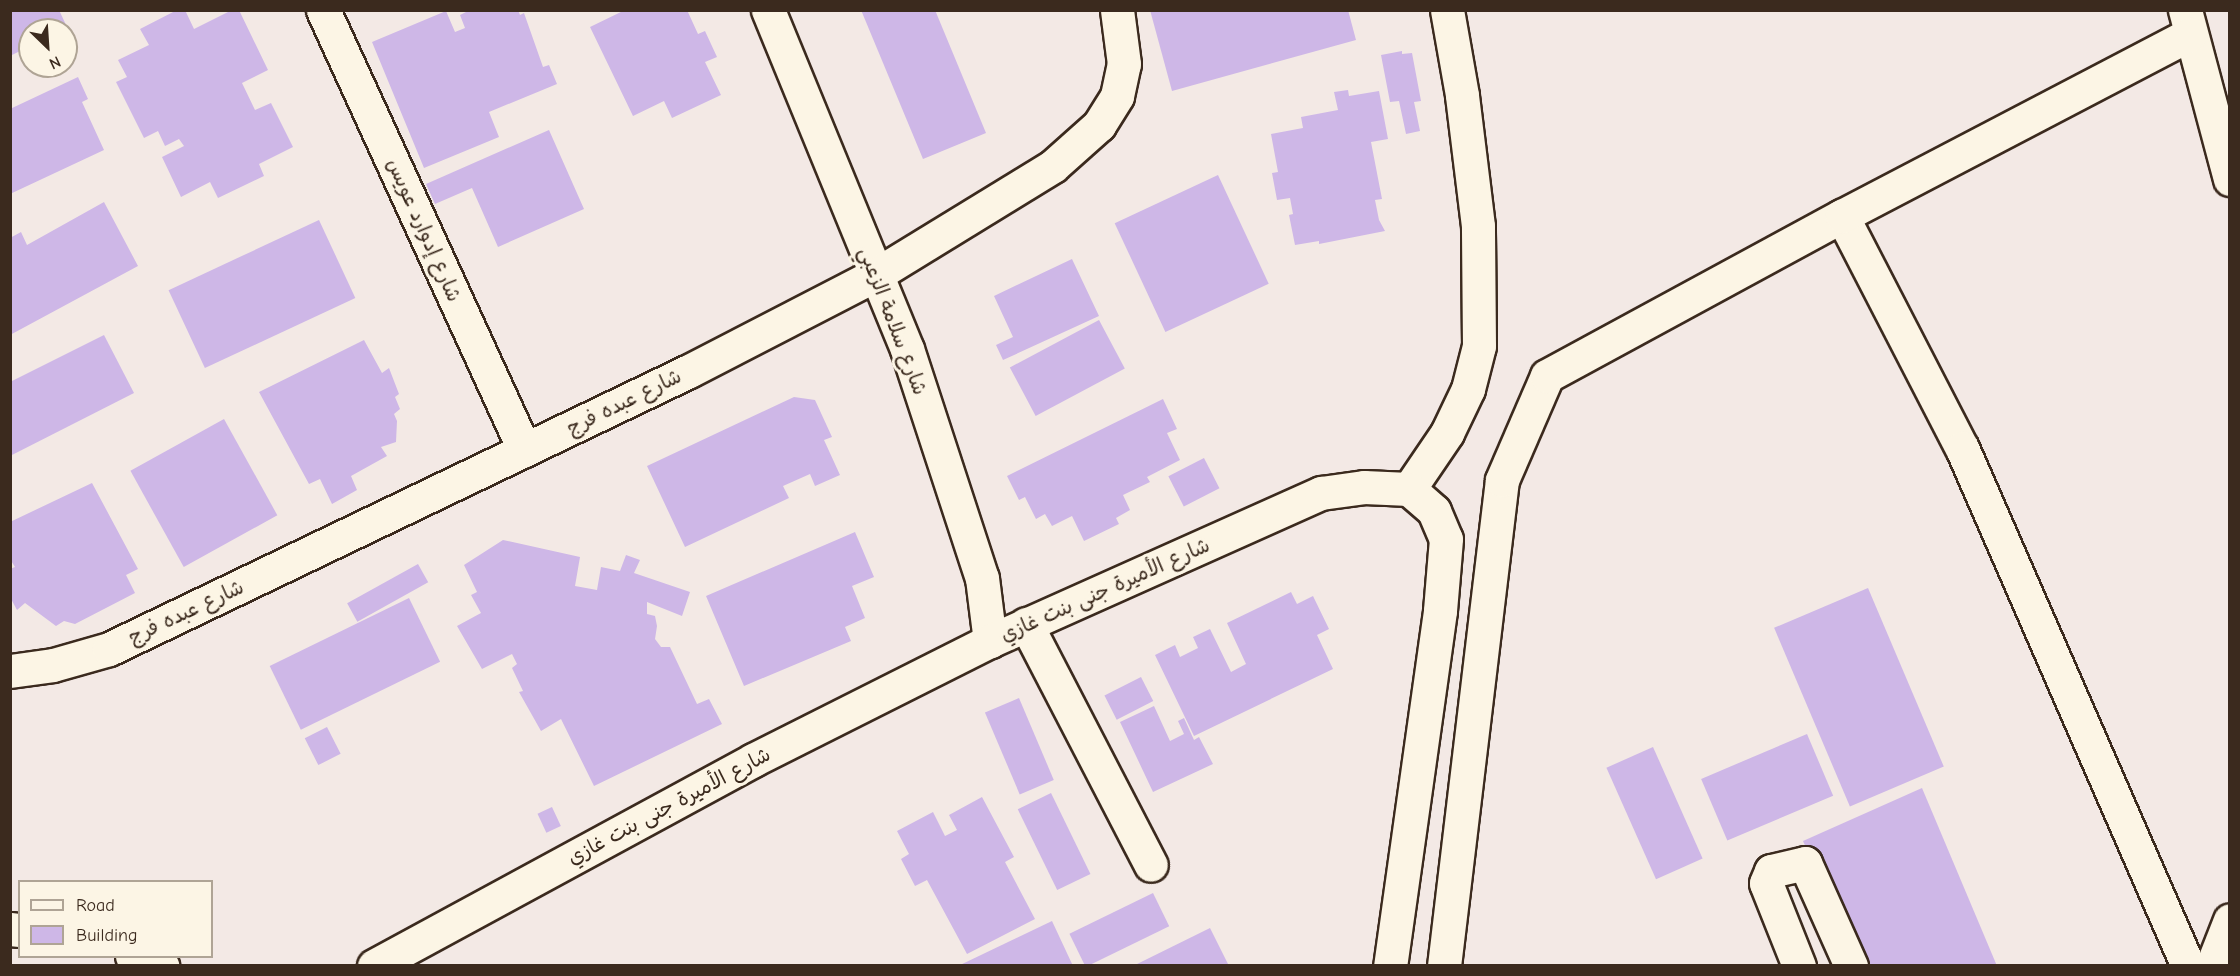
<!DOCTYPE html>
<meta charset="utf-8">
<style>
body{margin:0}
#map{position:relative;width:2240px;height:976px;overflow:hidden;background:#f3e9e5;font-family:"Comic Neue","Playpen Sans Arabic",sans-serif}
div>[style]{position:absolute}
.building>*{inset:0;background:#ceb7e7;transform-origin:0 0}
.roads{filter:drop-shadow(2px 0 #3b2a1e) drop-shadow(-2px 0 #3b2a1e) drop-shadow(0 2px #3b2a1e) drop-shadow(0 -2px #3b2a1e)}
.minor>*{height:33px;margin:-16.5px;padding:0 16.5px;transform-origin:16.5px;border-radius:16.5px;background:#fcf5e5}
span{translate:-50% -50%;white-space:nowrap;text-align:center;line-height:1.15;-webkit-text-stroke:6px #fcf5e5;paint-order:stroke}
.street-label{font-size:20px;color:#3b2a1e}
.frame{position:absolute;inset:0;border:12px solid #3b2a1e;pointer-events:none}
.legend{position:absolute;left:18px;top:880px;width:195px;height:78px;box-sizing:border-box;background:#fcf5e5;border:2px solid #afa495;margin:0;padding:8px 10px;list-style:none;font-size:18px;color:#3b2a1e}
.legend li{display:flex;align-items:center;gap:12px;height:30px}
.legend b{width:30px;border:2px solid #afa495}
.north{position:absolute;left:18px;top:18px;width:60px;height:60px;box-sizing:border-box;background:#fcf5e5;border:2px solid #afa495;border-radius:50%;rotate:155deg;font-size:16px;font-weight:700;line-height:24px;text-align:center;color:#3b2a1e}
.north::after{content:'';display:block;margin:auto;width:21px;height:27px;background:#3b2a1e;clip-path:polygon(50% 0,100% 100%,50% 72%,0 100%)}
</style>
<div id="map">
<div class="building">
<i style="clip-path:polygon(10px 10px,59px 10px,67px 27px,62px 30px,30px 30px,30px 46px,10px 56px)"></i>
<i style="clip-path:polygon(177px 10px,185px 10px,194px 29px,232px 10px,239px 10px,268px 70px,242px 83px,255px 110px,271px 103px,293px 147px,259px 164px,264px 176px,218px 198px,210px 182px,181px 197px,162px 157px,184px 146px,179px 139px,165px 146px,158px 131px,144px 138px,116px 82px,127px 77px,118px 60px,149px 45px,140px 29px)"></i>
<i style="clip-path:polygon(470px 10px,518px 10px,520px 15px,524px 13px,543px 67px,549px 65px,557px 84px,489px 112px,499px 137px,424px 168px,372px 42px,446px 11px,455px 32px,465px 28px,460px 15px)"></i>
<i style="clip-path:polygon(625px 10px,687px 10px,698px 34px,705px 31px,717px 57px,705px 62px,721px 95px,672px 118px,664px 101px,633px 116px,590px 27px)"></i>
<i style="clip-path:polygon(861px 10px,935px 10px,986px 133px,923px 159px)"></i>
<i style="clip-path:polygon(1150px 10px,1348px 10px,1356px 40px,1172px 91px)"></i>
<i style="clip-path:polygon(1402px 51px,1402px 54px,1412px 53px,1421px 101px,1414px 102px,1420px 131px,1406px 134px,1399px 101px,1390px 102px,1381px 55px)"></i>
<i style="clip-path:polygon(78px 77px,88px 99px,82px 102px,104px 150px,10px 194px,10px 109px)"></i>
<i style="clip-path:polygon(1348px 90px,1349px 96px,1379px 91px,1388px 139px,1371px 142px,1382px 199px,1375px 200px,1379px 220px,1385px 231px,1319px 244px,1319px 241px,1295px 245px,1289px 215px,1293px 214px,1290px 198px,1277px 200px,1272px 173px,1278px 172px,1271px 134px,1303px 128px,1301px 117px,1338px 110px,1334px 92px)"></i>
<i style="clip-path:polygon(549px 130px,584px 209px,498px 247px,472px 188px,435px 204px,426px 184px)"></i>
<i style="left:1218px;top:175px;width:120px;height:114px;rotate:65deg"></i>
<i style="clip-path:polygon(104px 202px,138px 266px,10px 335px,10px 238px,21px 232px,27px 245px)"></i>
<i style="left:319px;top:220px;width:86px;height:166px;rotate:65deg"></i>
<i style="clip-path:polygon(1072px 259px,1099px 316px,1003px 360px,996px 345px,1013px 337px,994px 296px)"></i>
<i style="left:1099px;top:320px;width:55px;height:101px;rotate:62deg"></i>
<i style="clip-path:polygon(104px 335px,134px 393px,10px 456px,10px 382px)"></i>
<i style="clip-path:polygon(364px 340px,382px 373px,389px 368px,399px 394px,395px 397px,400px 409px,394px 414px,397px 421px,396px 442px,381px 447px,387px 456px,351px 476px,357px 490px,332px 504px,320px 479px,309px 484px,259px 392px)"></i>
<i style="clip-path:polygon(794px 397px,815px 400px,832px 437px,824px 440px,840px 475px,815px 486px,810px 474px,783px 486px,789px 498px,685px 547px,647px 466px)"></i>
<i style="clip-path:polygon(1163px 399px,1177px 429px,1167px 433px,1180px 460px,1147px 477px,1150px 482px,1123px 495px,1130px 510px,1116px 518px,1119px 524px,1084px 541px,1072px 516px,1052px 526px,1045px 514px,1036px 519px,1025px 497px,1019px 500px,1007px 476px)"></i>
<i style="left:224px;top:419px;width:110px;height:107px;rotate:61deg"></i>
<i style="left:1204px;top:458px;width:34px;height:40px;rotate:63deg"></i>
<i style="clip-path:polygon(92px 483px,138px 569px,126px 575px,135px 593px,75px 624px,64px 621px,56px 626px,25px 603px,17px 610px,10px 597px,10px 569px,15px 567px,10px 559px,10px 522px)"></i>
<i style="clip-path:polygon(855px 532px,874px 577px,852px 586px,865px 618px,845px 627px,851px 641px,744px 686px,706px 596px)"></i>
<i style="clip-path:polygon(503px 540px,580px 557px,575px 586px,597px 590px,601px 567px,620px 571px,626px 555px,640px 560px,634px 573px,690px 592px,682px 616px,647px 602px,647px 614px,655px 616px,657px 626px,655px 639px,661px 647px,670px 647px,697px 704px,709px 699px,722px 724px,594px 786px,561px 719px,541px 731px,519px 692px,523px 691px,512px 668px,517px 664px,512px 654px,482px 669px,457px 626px,481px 613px,471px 595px,477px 592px,464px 565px)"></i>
<i style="left:418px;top:564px;width:21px;height:81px;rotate:61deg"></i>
<i style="left:1868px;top:588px;width:194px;height:102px;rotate:67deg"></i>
<i style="clip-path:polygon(1291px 592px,1297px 604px,1313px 596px,1329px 629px,1317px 635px,1333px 669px,1194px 736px,1155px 655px,1175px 645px,1180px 657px,1198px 648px,1193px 637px,1210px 629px,1231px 672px,1246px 664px,1227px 623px)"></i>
<i style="left:409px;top:598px;width:71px;height:155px;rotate:64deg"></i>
<i style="left:1141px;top:677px;width:27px;height:41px;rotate:63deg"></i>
<i style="left:1019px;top:698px;width:89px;height:37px;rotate:67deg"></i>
<i style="clip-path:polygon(1154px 706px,1170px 741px,1184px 734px,1178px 721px,1184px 718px,1194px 740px,1199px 737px,1213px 764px,1153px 792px,1120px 722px)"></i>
<i style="left:327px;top:727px;width:30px;height:25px;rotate:63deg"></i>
<i style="left:1807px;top:734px;width:67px;height:115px;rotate:67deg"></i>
<i style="left:1653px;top:747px;width:122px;height:51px;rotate:66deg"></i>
<i style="clip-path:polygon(1922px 788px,1997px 966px,1859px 966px,1803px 841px)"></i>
<i style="left:1051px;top:793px;width:90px;height:37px;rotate:64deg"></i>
<i style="clip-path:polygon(982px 797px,1014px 857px,1005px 862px,1035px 919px,967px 954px,927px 880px,915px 886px,901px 859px,909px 854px,897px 831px,933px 812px,945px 836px,957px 830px,949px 815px)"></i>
<i style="left:552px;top:807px;width:21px;height:16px;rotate:65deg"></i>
<i style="left:1153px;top:893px;width:37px;height:93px;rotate:64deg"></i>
<i style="clip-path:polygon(1052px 921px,1073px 966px,958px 966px)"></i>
<i style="clip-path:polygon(1210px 928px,1229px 966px,1133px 966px)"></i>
</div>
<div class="roads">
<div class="minor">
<i style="left:323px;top:10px;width:484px;rotate:65.4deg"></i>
<i style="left:768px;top:10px;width:366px;rotate:67.7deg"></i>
<i style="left:907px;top:349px;width:241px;rotate:71.9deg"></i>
<i style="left:982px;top:578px;width:64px;rotate:82.8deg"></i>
<i style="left:2185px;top:10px;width:175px;rotate:75.1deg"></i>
<i style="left:1842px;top:216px;width:261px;rotate:62.7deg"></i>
<i style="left:1962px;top:448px;width:565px;rotate:66.43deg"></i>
<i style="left:1409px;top:489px;width:68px;rotate:-55.8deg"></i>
<i style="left:1447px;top:433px;width:49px;rotate:-64.5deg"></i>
<i style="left:1468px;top:389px;width:44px;rotate:-75.7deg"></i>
<i style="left:1479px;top:346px;width:120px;rotate:-90.5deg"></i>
<i style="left:1478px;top:226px;width:132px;rotate:-97deg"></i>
<i style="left:1462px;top:95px;width:86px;rotate:-100deg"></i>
<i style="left:1026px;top:624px;width:271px;rotate:62.6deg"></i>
<i style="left:10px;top:671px;width:43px;rotate:-7.9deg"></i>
<i style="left:53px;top:665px;width:58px;rotate:-15.9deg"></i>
<i style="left:109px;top:649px;width:643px;rotate:-25.61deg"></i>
<i style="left:689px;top:371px;width:212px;rotate:-27.3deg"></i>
<i style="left:877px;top:274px;width:206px;rotate:-31.5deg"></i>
<i style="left:1053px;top:166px;width:62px;rotate:-41.7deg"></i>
<i style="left:1099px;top:125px;width:34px;rotate:-58deg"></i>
<i style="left:1117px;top:96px;width:33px;rotate:-78deg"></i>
<i style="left:1124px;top:64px;width:54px;rotate:-97.4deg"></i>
<i style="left:10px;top:929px;width:10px;rotate:6deg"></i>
<i style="left:132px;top:956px;width:32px;rotate:18deg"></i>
<i style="left:374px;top:966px;width:431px;rotate:-28.5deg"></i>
<i style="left:753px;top:760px;width:265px;rotate:-26.7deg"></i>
<i style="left:990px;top:641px;width:363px;rotate:-24.1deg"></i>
<i style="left:1321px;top:493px;width:43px;rotate:-7.9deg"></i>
<i style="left:1364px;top:487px;width:45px;rotate:2.5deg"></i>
<i style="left:1409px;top:489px;width:33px;rotate:41deg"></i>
<i style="left:1434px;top:511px;width:30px;rotate:67deg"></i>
<i style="left:1446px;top:539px;width:72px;rotate:94.8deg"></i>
<i style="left:1440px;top:611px;width:359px;rotate:98deg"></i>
<i style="left:1444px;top:966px;width:489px;rotate:-83.2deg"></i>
<i style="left:1502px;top:480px;width:113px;rotate:-66.6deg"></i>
<i style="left:1547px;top:376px;width:336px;rotate:-28.5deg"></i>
<i style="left:1842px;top:216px;width:393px;rotate:-27.6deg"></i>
<i style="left:1799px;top:966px;width:89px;rotate:-111.7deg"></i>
<i style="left:1766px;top:883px;width:13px;rotate:-67deg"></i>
<i style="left:1771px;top:871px;width:35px;rotate:-13deg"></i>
<i style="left:1805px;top:863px;width:113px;rotate:65.9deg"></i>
<i style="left:2212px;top:966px;width:49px;rotate:-68.6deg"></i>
</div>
</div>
<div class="street-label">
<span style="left:424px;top:230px;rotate:66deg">شارع إدوارد عويس</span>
<span style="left:893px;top:321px;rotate:69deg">شارع سلامة الزعبي</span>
<span style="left:624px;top:402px;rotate:-26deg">شارع عبده فرج</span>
<span style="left:1105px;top:590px;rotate:-24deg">شارع الأميرة جنى بنت غازي</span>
<span style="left:186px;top:612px;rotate:-25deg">شارع عبده فرج</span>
<span style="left:669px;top:806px;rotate:-28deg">شارع الأميرة جنى بنت غازي</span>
</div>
<div class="frame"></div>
<ul class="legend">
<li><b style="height:8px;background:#fcf5e5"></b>Road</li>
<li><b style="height:16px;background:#ceb7e7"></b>Building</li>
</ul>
<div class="north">N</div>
</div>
